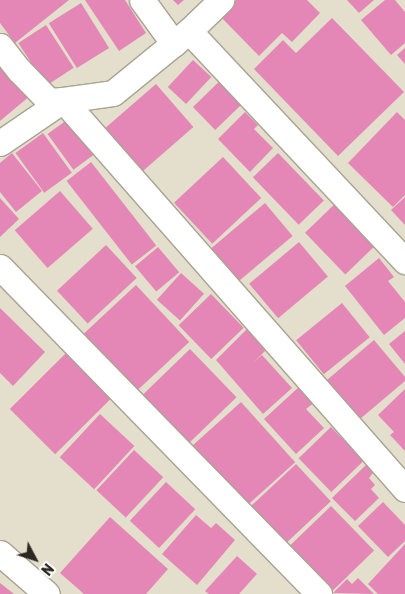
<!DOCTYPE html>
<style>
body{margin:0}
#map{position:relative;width:405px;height:594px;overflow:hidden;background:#e4decc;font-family:Rubik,sans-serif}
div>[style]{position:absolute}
.building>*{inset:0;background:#e487b6;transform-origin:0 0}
.roads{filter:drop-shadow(1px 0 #a8a392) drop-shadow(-1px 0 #a8a392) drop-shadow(0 1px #a8a392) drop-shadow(0 -1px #a8a392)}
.street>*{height:25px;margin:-12.5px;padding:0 12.5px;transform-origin:12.5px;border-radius:12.5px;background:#fff}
span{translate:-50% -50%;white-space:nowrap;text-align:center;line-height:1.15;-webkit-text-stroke:4px #fff;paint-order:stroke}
.north{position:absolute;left:10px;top:534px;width:50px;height:50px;-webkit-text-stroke:4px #fff;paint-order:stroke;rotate:130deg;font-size:14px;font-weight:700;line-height:20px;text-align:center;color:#2a2821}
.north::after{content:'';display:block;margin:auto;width:18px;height:22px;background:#2a2821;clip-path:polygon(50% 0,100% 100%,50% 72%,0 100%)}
</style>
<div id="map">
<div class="building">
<i style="clip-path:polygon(0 0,69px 0,15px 43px,0 23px)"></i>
<i style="clip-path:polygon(85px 0,125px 0,146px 33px,119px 51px)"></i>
<i style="clip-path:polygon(173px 0,184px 0,178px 5px)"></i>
<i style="clip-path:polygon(236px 0,307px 0,320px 13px,292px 42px,282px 33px,259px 56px,220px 16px)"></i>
<i style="clip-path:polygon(347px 0,374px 0,359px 13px)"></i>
<i style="clip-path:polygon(385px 0,395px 0,405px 12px,405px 43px,391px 55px,361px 20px)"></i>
<i style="left:81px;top:3px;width:53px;height:38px;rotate:58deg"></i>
<i style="clip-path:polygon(332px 18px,404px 92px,338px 156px,254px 69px,283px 40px,296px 53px)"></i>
<i style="left:46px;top:25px;width:51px;height:33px;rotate:57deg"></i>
<i style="clip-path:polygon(405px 48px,405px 64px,397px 55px)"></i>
<i style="clip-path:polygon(0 57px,31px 95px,0 121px)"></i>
<i style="left:193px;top:60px;width:25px;height:37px;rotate:43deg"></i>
<i style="left:226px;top:75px;width:32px;height:46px;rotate:46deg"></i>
<i style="left:156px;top:84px;width:57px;height:68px;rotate:49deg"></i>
<i style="clip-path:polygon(245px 112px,258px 125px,254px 129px,273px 148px,250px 172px,218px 139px)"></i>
<i style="clip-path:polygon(397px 112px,405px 120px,405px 195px,393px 207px,348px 163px)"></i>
<i style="left:71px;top:117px;width:44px;height:29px;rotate:54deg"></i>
<i style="left:43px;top:133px;width:49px;height:34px;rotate:54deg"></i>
<i style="clip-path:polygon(12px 153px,42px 191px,16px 212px,0 192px,0 163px)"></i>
<i style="left:278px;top:153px;width:66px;height:35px;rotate:46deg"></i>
<i style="left:223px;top:157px;width:56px;height:67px;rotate:47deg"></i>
<i style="left:91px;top:162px;width:106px;height:31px;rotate:52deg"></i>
<i style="left:60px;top:191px;width:50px;height:60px;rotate:49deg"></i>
<i style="clip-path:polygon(405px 197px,405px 225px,391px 210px)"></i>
<i style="clip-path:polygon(0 198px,19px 219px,0 237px)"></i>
<i style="left:341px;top:198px;width:58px;height:50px;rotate:46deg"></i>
<i style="left:265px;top:203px;width:43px;height:71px;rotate:50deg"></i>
<i style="left:299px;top:242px;width:45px;height:65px;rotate:50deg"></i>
<i style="left:106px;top:245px;width:45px;height:67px;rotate:47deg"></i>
<i style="left:158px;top:247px;width:33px;height:30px;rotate:50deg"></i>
<i style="clip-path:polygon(379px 258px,394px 277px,388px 281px,405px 302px,405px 318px,384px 335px,345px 286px)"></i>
<i style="left:181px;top:273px;width:31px;height:36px;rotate:42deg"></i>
<i style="left:136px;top:285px;width:78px;height:73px;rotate:47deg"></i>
<i style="left:211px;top:294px;width:47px;height:45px;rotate:46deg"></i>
<i style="left:342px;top:303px;width:44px;height:59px;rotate:51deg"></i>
<i style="clip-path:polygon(0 308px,45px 352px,13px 386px,0 373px)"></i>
<i style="clip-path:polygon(252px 324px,272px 344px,253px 363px,262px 355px,292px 388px,263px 414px,216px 360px)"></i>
<i style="clip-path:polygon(405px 331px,405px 364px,389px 344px)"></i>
<i style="clip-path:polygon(374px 340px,405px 377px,405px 381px,360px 419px,327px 380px)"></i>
<i style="left:70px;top:349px;width:64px;height:85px;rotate:45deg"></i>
<i style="left:190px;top:349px;width:67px;height:70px;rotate:46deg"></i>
<i style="clip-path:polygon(300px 386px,315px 402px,306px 409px,324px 428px,296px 454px,264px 419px)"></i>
<i style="clip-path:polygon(405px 389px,405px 451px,390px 435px,394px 432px,378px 415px)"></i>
<i style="left:241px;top:402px;width:81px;height:67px;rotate:48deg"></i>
<i style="left:100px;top:414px;width:47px;height:59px;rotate:43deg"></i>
<i style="left:331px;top:427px;width:47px;height:45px;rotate:46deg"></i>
<i style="left:134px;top:450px;width:40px;height:55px;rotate:43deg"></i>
<i style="left:296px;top:464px;width:51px;height:65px;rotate:47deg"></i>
<i style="clip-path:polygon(366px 465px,373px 473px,369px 478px,375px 485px,371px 489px,379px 498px,355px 521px,332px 498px)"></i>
<i style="left:166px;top:482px;width:40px;height:53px;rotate:43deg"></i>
<i style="clip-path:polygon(383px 502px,405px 525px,405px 541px,388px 557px,358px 526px)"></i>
<i style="left:331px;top:506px;width:62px;height:62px;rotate:46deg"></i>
<i style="clip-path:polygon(196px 515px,211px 528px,216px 523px,235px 540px,197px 585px,162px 554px)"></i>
<i style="clip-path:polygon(110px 517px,168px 569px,146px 594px,84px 594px,60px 573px)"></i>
<i style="clip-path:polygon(405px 544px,405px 594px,378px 594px,368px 584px)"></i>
<i style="clip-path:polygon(237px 556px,257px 574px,239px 594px,209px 594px,205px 591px)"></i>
<i style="clip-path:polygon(358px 578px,374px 594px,333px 593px,347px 579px,352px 584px)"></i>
<i style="clip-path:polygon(0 583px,14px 594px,0 594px)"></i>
</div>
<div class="roads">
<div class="street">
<i style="left:142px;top:0;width:54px;rotate:54deg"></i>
<i style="left:189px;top:31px;width:316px;rotate:46.8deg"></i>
<i style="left:0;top:46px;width:31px;rotate:52deg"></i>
<i style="left:19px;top:70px;width:43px;rotate:45.9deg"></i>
<i style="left:49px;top:101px;width:14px;rotate:-4deg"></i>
<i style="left:63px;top:100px;width:518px;rotate:48.68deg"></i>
<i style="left:0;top:143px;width:76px;rotate:-34.3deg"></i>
<i style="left:63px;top:100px;width:50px;rotate:-8deg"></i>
<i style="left:113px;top:93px;width:98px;rotate:-39.2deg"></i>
<i style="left:189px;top:31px;width:45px;rotate:-44.1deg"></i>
<i style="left:0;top:267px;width:457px;rotate:45.7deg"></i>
<i style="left:0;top:553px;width:62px;rotate:41.1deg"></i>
</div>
</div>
<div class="north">N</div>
</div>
